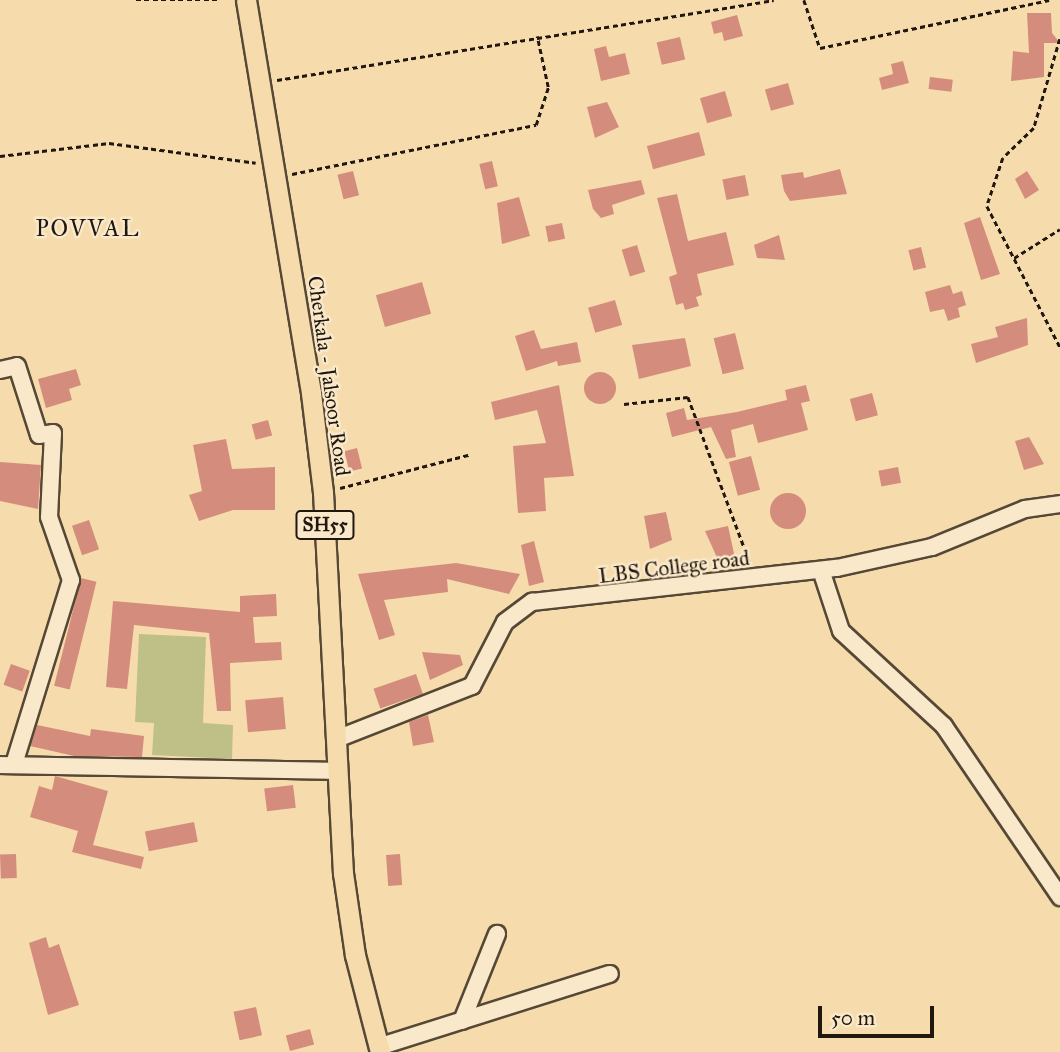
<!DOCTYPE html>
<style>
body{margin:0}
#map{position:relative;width:1060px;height:1052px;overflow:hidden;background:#f6dcac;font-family:"IM FELL Great Primer",serif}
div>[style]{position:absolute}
.green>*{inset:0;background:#bec088}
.building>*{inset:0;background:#d48d7c;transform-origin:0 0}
.round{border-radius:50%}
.path>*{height:2.5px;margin-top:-1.25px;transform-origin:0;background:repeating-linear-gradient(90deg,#20170f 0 5px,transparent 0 8.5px)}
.roads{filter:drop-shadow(2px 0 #564836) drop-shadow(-2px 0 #564836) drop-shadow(0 2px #564836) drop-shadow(0 -2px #564836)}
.minor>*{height:16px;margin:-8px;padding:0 8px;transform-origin:8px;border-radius:8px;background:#f9e8c9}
.major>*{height:19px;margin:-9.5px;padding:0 9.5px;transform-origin:9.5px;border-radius:9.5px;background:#f6dcac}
span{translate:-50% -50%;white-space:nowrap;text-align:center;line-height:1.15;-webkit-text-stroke:5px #f9e8c9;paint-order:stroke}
.shield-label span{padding:2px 5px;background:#f9e8c9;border:2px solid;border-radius:5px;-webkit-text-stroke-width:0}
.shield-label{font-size:19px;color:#20170f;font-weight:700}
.street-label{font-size:21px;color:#20170f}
.neighbourhood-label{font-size:23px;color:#20170f;letter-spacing:2px}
.scale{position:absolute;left:818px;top:1006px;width:116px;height:32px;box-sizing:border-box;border:4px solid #20170f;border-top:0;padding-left:9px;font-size:21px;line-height:24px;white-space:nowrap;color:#20170f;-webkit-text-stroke:5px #f9e8c9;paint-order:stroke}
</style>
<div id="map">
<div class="green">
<i style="clip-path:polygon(139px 634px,206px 637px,203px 723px,233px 725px,232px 759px,152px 755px,154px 723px,135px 722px)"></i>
</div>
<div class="building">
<i style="clip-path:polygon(1027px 13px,1051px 13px,1052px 33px,1060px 43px,1044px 43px,1044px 77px,1011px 81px,1013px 51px,1029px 53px)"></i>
<i style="clip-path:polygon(737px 15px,743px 36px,724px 41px,722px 32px,714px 34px,711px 22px)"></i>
<i style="left:680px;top:37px;width:23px;height:24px;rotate:77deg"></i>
<i style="clip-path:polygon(606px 46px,609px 57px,625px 53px,630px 74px,601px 81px,594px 49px)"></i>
<i style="clip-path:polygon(903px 61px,909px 83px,882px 90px,879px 78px,893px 74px,891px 64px)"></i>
<i style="left:930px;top:77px;width:23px;height:12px;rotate:7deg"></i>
<i style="left:788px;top:83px;width:22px;height:24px;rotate:74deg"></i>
<i style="left:725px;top:91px;width:26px;height:26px;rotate:74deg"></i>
<i style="clip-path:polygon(607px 102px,619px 127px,595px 138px,587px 107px)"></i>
<i style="left:699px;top:132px;width:24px;height:54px;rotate:75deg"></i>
<i style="left:492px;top:161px;width:26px;height:13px;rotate:77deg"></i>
<i style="clip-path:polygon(840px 169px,847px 194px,790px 201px,784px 191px,781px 175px,803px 172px,804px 178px)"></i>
<i style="left:353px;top:171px;width:25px;height:16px;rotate:76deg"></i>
<i style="clip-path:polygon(1027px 171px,1039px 190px,1025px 199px,1015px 179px)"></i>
<i style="left:745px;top:175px;width:21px;height:23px;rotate:79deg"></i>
<i style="clip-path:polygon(641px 180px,645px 194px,612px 205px,614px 214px,601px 218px,593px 209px,588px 190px)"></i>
<i style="clip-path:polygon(677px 194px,688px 241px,726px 232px,734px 265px,697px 274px,702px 295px,696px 297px,699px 306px,685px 310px,683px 303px,676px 305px,669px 277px,677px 274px,657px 198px)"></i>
<i style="clip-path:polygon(519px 197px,530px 236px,502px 244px,497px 203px)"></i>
<i style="clip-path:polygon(980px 217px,1000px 274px,981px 280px,964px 223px)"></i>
<i style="left:562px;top:223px;width:16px;height:17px;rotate:79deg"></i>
<i style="clip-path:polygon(779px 235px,785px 260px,757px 258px,754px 245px)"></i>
<i style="left:637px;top:245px;width:28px;height:16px;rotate:73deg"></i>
<i style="left:921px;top:247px;width:21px;height:13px;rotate:76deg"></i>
<i style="left:422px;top:282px;width:33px;height:48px;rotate:74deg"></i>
<i style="clip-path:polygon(950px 285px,953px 294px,962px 291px,966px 305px,958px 308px,960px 317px,948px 321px,944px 309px,930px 312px,925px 292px)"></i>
<i style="left:615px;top:300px;width:26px;height:28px;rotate:74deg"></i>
<i style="clip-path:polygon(1027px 318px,1028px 345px,976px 363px,971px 344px,998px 337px,995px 327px)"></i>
<i style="clip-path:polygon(534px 330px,541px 349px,577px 342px,581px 362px,558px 366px,557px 361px,526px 371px,515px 336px)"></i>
<i style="left:735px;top:333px;width:37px;height:22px;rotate:76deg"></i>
<i style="clip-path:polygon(685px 338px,691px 366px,639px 379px,632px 345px)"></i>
<i style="clip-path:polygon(76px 369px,81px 385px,69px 389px,72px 400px,46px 408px,38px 379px)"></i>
<i class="round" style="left:584px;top:372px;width:32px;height:32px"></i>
<i style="clip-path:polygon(559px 385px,574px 476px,544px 478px,546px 511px,518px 513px,513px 446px,546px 443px,537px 410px,495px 420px,491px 402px)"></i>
<i style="clip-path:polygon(806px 385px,810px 401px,801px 403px,808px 430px,758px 443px,753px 424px,731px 430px,736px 457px,726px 459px,711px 427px,672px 437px,666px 413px,684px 408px,687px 420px,737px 412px,787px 400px,785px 390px)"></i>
<i style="left:872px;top:393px;width:23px;height:23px;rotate:75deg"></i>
<i style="left:268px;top:420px;width:16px;height:17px;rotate:75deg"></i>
<i style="clip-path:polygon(1029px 437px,1044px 464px,1024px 470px,1015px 441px)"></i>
<i style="clip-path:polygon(226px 439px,232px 469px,275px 467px,275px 510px,233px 510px,199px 521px,189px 495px,202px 491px,193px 445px)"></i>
<i style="left:357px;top:448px;width:21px;height:13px;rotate:76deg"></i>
<i style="left:751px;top:456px;width:35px;height:23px;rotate:75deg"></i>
<i style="clip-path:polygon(0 462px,41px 465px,38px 509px,0 501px)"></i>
<i style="left:898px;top:467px;width:16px;height:20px;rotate:79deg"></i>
<i class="round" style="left:770px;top:493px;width:36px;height:36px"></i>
<i style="clip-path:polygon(666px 512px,672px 540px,650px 549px,644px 516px)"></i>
<i style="left:89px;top:520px;width:31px;height:18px;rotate:71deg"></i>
<i style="clip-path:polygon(728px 526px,735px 558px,719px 562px,705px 531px)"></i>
<i style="clip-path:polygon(534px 541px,544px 582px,529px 586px,521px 545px)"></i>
<i style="clip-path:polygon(456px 563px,520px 574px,509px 594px,447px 579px,448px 592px,384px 600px,395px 635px,379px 640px,358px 574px)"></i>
<i style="left:81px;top:578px;width:16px;height:111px;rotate:14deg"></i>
<i style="clip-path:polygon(276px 594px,277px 616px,253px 617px,255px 643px,281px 642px,282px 660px,230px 663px,231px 711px,217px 711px,209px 633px,134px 625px,127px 689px,106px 687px,113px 601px,240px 612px,240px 596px)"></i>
<i style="clip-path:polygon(422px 652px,460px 655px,463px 665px,430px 680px)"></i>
<i style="left:11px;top:664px;width:20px;height:22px;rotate:20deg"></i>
<i style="left:416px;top:674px;width:21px;height:45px;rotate:71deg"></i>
<i style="left:283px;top:697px;width:32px;height:38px;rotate:85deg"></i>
<i style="clip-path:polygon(428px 715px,434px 742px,413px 746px,409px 722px)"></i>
<i style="clip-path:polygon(37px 725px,90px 736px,91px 729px,144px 736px,142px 757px,74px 756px,30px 746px)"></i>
<i style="clip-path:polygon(55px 776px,108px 791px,93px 845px,144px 857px,141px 869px,72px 852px,78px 831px,30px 817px,39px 786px,52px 790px)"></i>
<i style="left:293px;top:785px;width:23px;height:29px;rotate:83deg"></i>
<i style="left:194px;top:822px;width:20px;height:50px;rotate:79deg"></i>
<i style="left:16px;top:854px;width:24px;height:16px;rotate:88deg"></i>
<i style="left:400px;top:854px;width:31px;height:14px;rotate:86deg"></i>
<i style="clip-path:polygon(46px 937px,49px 948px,59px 944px,79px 1005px,48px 1015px,29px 943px)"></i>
<i style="left:256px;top:1007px;width:29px;height:23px;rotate:78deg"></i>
<i style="left:310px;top:1029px;width:16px;height:25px;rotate:75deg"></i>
</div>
<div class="path">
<i style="left:136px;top:0;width:85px"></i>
<i style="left:804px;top:0;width:51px;rotate:71.6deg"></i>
<i style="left:820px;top:48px;width:234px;rotate:-11.8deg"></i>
<i style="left:1060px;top:39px;width:93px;rotate:106.3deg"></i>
<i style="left:1034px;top:128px;width:43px;rotate:135.9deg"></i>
<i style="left:1003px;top:158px;width:51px;rotate:108.4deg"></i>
<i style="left:987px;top:206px;width:159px;rotate:62.6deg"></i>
<i style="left:277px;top:80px;width:503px;rotate:-9.14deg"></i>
<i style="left:0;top:156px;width:110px;rotate:-6.8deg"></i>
<i style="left:109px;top:143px;width:148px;rotate:7.7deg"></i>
<i style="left:292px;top:174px;width:249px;rotate:-11.4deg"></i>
<i style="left:536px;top:125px;width:40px;rotate:-72deg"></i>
<i style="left:548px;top:87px;width:52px;rotate:-102.2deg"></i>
<i style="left:1014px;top:258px;width:54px;rotate:-32.2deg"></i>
<i style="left:624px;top:404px;width:64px;rotate:-6.2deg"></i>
<i style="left:688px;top:397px;width:177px;rotate:69.5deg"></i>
<i style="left:340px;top:488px;width:135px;rotate:-14.5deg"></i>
</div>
<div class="roads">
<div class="minor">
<i style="left:0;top:370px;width:17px;rotate:-13deg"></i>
<i style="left:17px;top:366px;width:72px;rotate:72.3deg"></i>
<i style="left:39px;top:435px;width:14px;rotate:-8deg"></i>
<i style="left:53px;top:433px;width:84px;rotate:92.7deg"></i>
<i style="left:49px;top:517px;width:67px;rotate:70.8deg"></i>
<i style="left:71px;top:580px;width:193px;rotate:107.2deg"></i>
<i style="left:821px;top:570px;width:64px;rotate:71.8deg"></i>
<i style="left:841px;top:631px;width:140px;rotate:42.7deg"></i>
<i style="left:944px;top:726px;width:207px;rotate:55.8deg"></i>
<i style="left:339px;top:738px;width:143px;rotate:-21.4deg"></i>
<i style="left:472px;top:686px;width:72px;rotate:-62.7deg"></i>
<i style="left:505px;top:622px;width:34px;rotate:-37deg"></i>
<i style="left:532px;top:602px;width:307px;rotate:-6.4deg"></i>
<i style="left:837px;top:568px;width:97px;rotate:-12.5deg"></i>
<i style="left:932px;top:547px;width:100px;rotate:-22.2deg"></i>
<i style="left:1025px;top:509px;width:35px;rotate:-8deg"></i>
<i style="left:0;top:765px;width:335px;rotate:1deg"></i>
<i style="left:462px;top:1021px;width:94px;rotate:-68.1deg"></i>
<i style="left:378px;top:1047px;width:243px;rotate:-17.5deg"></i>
</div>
<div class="major">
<i style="left:246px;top:0;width:398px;rotate:80.6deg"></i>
<i style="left:311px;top:393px;width:100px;rotate:83.1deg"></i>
<i style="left:323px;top:492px;width:382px;rotate:87deg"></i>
<i style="left:343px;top:873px;width:83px;rotate:81.7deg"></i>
<i style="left:355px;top:955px;width:100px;rotate:75.5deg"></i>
</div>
</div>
<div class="shield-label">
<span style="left:325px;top:525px">SH55</span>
</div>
<div class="street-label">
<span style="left:329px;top:376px;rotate:82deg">Cherkala - Jalsoor Road</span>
<span style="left:674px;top:567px;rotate:-7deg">LBS College road</span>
</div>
<div class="neighbourhood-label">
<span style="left:88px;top:228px">POVVAL</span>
</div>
<div class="scale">50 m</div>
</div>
